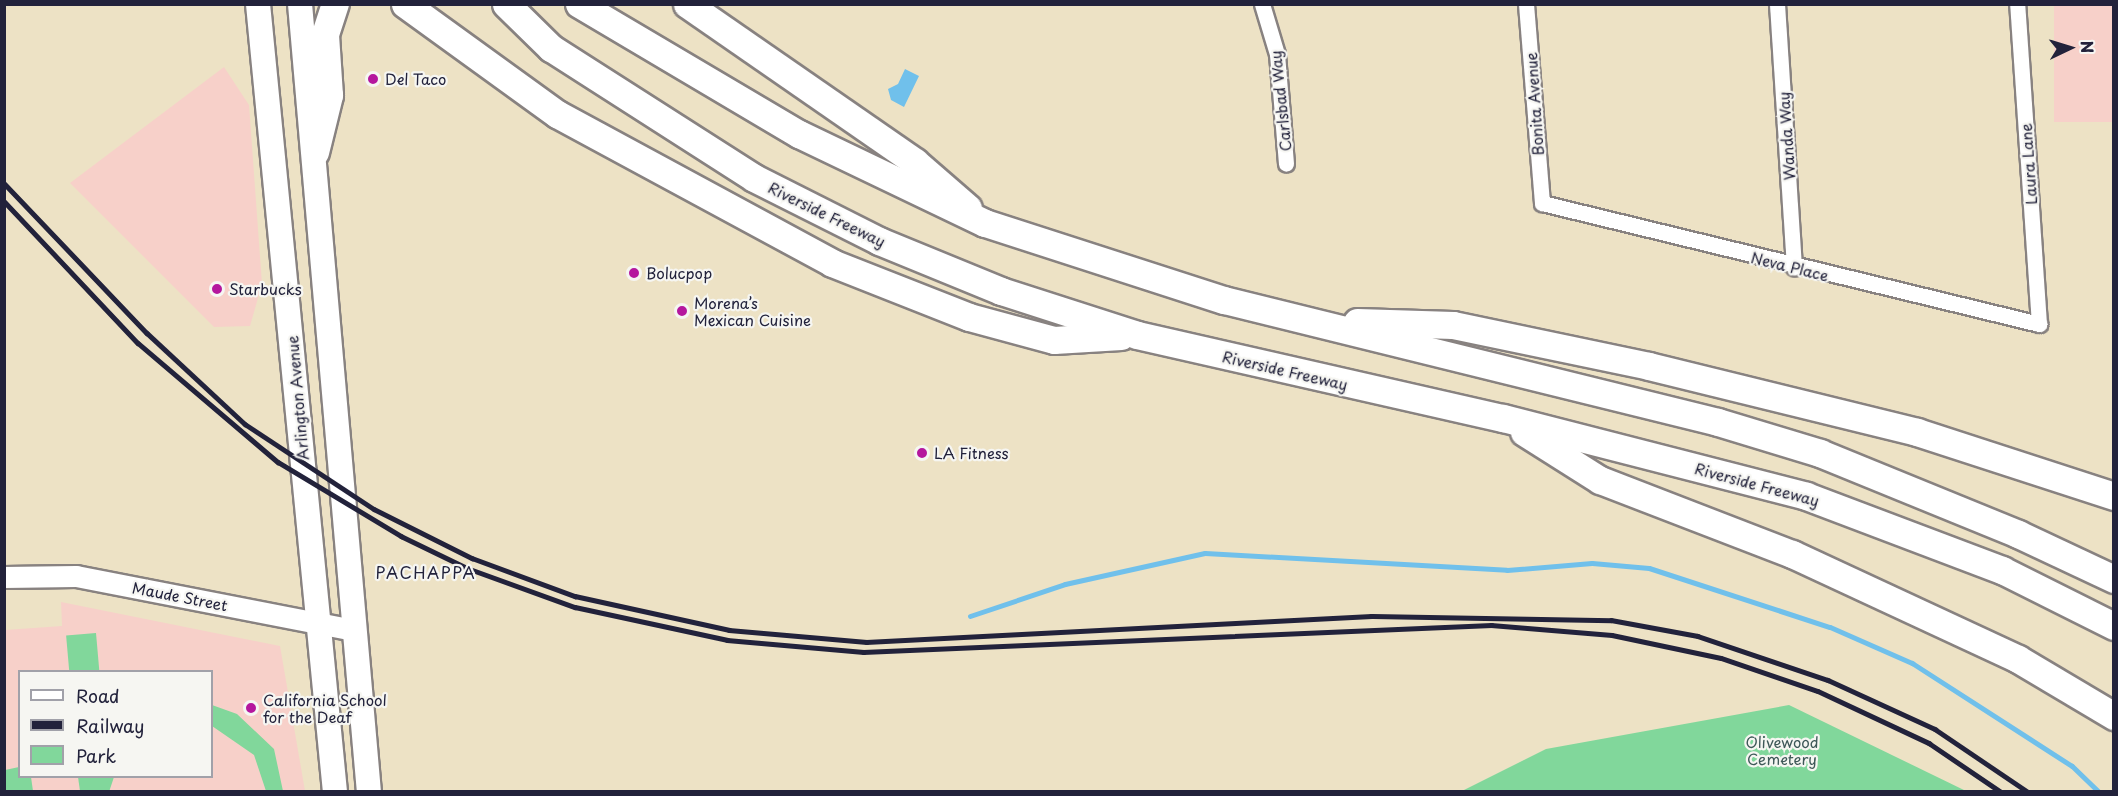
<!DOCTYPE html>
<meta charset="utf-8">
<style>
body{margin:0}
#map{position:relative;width:2118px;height:796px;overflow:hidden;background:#ede2c5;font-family:"Playpen Sans",sans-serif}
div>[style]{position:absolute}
.built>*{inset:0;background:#f7d0c9;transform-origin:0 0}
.green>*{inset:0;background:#81d79b;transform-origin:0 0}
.water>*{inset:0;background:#70c0eb}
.stream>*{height:5px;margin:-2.5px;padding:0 2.5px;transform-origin:2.5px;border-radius:2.5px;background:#70c0eb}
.roads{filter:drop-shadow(2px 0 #888280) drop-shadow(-2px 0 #888280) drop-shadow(0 2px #888280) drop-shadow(0 -2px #888280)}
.street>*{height:15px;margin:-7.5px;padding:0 7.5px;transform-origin:7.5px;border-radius:7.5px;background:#fff}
.secondary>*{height:21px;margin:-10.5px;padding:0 10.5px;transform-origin:10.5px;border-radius:10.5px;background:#fff}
.primary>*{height:24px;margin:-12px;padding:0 12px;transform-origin:12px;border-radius:12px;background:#fff}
.highway>*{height:27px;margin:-13.5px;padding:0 13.5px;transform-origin:13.5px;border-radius:13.5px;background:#fff}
.rail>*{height:4.5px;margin:-2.25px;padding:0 2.25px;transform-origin:2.25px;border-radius:2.25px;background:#22223b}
.dots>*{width:16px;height:16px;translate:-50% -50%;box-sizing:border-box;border:3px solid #f6f6f2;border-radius:50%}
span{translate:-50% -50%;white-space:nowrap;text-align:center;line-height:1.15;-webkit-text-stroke:4.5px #f6f6f2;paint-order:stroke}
.poi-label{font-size:15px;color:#22223b}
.left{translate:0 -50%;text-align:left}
.street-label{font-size:15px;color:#22223b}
.park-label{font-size:15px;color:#3e5858}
.neighbourhood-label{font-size:16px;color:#22223b;letter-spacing:1.5px}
.frame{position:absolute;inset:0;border:6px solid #22223b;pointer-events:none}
.legend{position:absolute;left:18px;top:670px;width:195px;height:108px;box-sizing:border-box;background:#f6f6f2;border:2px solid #a1a1a9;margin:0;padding:8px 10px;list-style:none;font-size:18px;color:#22223b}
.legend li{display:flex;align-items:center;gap:12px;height:30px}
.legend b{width:30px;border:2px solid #a1a1a9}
.north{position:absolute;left:2040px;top:18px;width:60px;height:60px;-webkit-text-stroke:4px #f6f6f2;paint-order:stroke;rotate:86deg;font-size:16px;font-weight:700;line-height:24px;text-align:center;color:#22223b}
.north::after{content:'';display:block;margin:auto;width:21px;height:27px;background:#22223b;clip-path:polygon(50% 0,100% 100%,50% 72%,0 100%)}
</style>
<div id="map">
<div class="built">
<i style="left:2054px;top:5px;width:59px;height:117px"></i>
<i style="clip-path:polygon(224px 67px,249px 105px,262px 284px,250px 326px,214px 327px,70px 183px)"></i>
<i style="clip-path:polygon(evenodd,61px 602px,280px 646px,305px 791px,5px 792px,5px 630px,62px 626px,61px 602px,20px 672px,212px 672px,212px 776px,20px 776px,20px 672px)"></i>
</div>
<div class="green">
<i style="left:96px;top:633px;width:38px;height:30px;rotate:85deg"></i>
<i style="clip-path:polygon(212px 705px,237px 714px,274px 749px,283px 791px,266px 791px,254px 755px,212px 726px)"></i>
<i style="clip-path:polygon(1789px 705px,1966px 791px,1462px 791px,1546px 749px)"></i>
<i style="clip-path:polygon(19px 767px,20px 776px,31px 777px,33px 791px,5px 791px,5px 770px)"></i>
<i style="clip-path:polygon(78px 777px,78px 776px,114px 777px,109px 792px,80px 791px)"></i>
</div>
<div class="water">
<i style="clip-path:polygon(905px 69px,919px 76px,904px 107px,891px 100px,888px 89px,898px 84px)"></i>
</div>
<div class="stream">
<i style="left:970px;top:616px;width:100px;rotate:-18.6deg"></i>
<i style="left:1065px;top:584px;width:143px;rotate:-12.5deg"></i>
<i style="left:1205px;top:553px;width:302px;rotate:3.2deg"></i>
<i style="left:1507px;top:570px;width:85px;rotate:-4.7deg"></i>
<i style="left:1592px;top:563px;width:57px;rotate:5deg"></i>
<i style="left:1649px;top:568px;width:190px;rotate:18.1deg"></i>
<i style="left:1830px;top:627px;width:90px;rotate:23.7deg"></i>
<i style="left:1912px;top:663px;width:190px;rotate:32.8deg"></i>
<i style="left:2072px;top:766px;width:37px;rotate:44deg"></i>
</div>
<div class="roads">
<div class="street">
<i style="left:1262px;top:4px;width:52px;rotate:73.3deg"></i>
<i style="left:1277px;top:54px;width:110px;rotate:85.3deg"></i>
<i style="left:1526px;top:4px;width:200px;rotate:85.4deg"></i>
<i style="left:1542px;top:203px;width:512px;rotate:13.68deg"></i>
<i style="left:2039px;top:324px;width:321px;rotate:-93.9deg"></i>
<i style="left:1777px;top:4px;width:264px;rotate:86.3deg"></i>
</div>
<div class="secondary">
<i style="left:4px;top:577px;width:72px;rotate:-0.8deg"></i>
<i style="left:76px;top:576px;width:284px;rotate:11deg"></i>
</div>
<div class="primary">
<i style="left:258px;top:4px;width:792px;rotate:84.42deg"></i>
<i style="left:300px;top:4px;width:791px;rotate:85deg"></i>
</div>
<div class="highway">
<i style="left:405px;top:4px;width:188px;rotate:35.9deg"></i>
<i style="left:557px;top:114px;width:313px;rotate:28.4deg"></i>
<i style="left:832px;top:263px;width:147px;rotate:21.5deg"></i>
<i style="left:969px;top:317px;width:88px;rotate:15.1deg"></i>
<i style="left:1054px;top:340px;width:67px;rotate:-3.4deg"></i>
<i style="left:506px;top:4px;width:63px;rotate:44.4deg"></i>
<i style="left:551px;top:48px;width:241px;rotate:32.6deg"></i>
<i style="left:754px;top:178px;width:140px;rotate:26.7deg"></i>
<i style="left:879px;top:241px;width:132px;rotate:22.3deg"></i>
<i style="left:1001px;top:291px;width:143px;rotate:17.9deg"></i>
<i style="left:1137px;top:335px;width:375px;rotate:12.8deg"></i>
<i style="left:1503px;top:418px;width:313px;rotate:14.4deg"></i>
<i style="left:1806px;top:496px;width:210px;rotate:20.7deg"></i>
<i style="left:2002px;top:570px;width:125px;rotate:26.6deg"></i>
<i style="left:579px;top:4px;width:256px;rotate:30.6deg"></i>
<i style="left:799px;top:134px;width:206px;rotate:25.6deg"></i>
<i style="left:985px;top:223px;width:251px;rotate:17.9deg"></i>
<i style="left:1224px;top:300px;width:509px;rotate:13.87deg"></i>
<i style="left:1718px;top:422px;width:107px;rotate:16.9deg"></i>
<i style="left:1820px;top:453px;width:214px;rotate:22.2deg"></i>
<i style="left:2018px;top:534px;width:106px;rotate:25.1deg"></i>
<i style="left:687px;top:4px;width:277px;rotate:34.7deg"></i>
<i style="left:915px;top:162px;width:70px;rotate:41deg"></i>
<i style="left:315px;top:152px;width:59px;rotate:-76.2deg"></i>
<i style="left:329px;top:95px;width:61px;rotate:-93.8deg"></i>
<i style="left:325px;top:34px;width:32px;rotate:-72deg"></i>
<i style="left:1357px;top:322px;width:96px;rotate:1.8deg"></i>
<i style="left:1453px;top:325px;width:200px;rotate:11.8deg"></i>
<i style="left:1649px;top:366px;width:276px;rotate:13.8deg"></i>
<i style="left:1917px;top:432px;width:207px;rotate:18deg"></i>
<i style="left:1524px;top:432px;width:90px;rotate:32.3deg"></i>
<i style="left:1600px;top:480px;width:206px;rotate:21.1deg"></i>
<i style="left:1792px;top:554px;width:249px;rotate:24.9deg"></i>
<i style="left:2018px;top:659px;width:112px;rotate:30.7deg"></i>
</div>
</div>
<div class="rail">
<i style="left:4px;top:183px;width:207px;rotate:46.4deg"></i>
<i style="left:147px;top:333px;width:134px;rotate:42.9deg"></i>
<i style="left:245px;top:424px;width:154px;rotate:33.4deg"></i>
<i style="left:374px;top:509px;width:110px;rotate:26.6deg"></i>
<i style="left:472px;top:558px;width:110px;rotate:20.3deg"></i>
<i style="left:575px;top:596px;width:158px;rotate:12.4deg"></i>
<i style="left:729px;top:630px;width:138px;rotate:5deg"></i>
<i style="left:866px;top:642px;width:506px;rotate:-2.95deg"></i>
<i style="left:1371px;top:616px;width:240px;rotate:1deg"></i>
<i style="left:1611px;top:620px;width:88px;rotate:10.4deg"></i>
<i style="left:1698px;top:636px;width:137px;rotate:18.7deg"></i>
<i style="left:1828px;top:680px;width:118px;rotate:24.6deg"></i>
<i style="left:1935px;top:729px;width:112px;rotate:34.1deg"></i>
<i style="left:4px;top:201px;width:195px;rotate:46.7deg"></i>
<i style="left:138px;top:343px;width:184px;rotate:40.4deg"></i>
<i style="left:278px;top:462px;width:144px;rotate:31deg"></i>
<i style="left:401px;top:536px;width:73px;rotate:25.9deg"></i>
<i style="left:467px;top:568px;width:115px;rotate:19.9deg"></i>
<i style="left:575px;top:607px;width:156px;rotate:12.2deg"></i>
<i style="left:727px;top:640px;width:137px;rotate:5deg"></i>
<i style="left:863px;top:652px;width:629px;rotate:-2.46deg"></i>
<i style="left:1491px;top:625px;width:121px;rotate:4.7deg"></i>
<i style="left:1612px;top:635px;width:111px;rotate:11.9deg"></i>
<i style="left:1721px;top:658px;width:102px;rotate:18.8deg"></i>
<i style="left:1818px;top:691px;width:123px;rotate:25.1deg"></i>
<i style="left:1929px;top:743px;width:87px;rotate:34.2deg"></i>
</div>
<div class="dots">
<i style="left:373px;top:79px;background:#b5179e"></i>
<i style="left:634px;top:273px;background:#b5179e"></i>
<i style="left:217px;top:289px;background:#b5179e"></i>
<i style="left:682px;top:311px;background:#b5179e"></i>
<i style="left:922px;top:453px;background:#b5179e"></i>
<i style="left:251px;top:708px;background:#b5179e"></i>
</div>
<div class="poi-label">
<span class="left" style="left:385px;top:79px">Del Taco</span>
<span class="left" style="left:646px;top:273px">Bolucpop</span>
<span class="left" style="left:229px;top:289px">Starbucks</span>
<span class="left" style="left:694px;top:311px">Morena’s<br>Mexican Cuisine</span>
<span class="left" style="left:934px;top:453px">LA Fitness</span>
<span class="left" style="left:263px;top:708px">California School<br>for the Deaf</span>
</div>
<div class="street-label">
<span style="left:1280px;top:101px;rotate:-96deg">Carlsbad Way</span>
<span style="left:1534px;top:104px;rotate:-94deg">Bonita Avenue</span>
<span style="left:1786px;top:136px;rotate:-94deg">Wanda Way</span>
<span style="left:2028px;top:164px;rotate:-94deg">Laura Lane</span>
<span style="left:827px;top:214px;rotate:26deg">Riverside Freeway</span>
<span style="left:1790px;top:266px;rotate:14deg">Neva Place</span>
<span style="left:1285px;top:370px;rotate:13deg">Riverside Freeway</span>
<span style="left:297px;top:398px;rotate:-95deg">Arlington Avenue</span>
<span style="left:1757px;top:484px;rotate:15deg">Riverside Freeway</span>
<span style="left:180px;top:596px;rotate:11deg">Maude Street</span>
</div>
<div class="park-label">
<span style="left:1782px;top:750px">Olivewood<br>Cemetery</span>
</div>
<div class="neighbourhood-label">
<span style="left:426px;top:572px">PACHAPPA</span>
</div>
<div class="frame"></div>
<ul class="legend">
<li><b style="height:8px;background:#fff"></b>Road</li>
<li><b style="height:8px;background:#22223b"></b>Railway</li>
<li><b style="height:16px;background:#81d79b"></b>Park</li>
</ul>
<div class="north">N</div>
</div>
